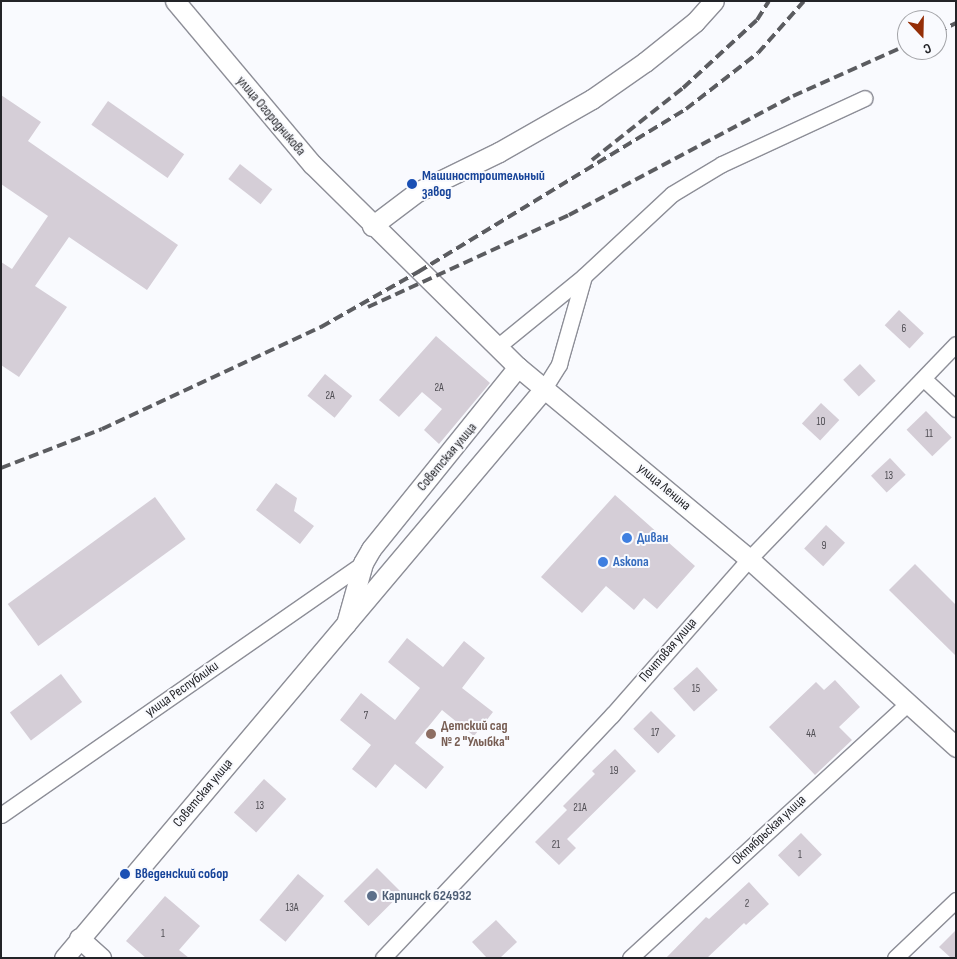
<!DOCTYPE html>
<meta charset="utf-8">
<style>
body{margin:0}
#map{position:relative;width:957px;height:959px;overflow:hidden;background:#f9fafe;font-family:"Sofia Sans Condensed",sans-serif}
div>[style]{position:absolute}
.building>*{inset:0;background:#d5ced7;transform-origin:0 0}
.roads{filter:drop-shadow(1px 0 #8d8e97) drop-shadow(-1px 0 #8d8e97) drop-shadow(0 1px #8d8e97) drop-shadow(0 -1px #8d8e97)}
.minor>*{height:15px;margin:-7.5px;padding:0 7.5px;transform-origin:7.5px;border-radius:7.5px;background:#fff}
.tertiary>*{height:19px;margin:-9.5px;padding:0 9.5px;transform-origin:9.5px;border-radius:9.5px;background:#fff}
.rail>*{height:4px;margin-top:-2px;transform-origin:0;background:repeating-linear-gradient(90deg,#5b5c60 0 10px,transparent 0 15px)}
.dots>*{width:14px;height:14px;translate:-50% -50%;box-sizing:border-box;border:2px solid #f9fafe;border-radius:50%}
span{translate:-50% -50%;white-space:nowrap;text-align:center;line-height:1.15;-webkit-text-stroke:4px #f9fafe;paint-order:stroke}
.number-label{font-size:11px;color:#504e54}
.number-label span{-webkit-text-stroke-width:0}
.street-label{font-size:14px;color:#232428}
.transit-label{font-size:14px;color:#164399;font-weight:700}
.left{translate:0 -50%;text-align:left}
.shop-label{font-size:14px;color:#366cbe;font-weight:700}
.education-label{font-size:14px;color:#785e54;font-weight:700}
.service-label{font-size:14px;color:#4e5e75;font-weight:700}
.frame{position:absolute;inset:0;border:2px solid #232428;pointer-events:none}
.north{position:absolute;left:897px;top:10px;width:50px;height:50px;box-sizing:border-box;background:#f9fafe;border:1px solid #a3a4a8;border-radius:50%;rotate:159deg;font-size:14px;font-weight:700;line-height:20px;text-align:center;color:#232428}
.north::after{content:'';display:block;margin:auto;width:18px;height:22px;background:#942e07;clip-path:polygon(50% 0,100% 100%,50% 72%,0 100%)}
</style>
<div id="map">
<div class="building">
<i style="clip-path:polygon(1px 95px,41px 122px,28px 141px,178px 245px,147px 290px,69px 237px,35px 286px,67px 307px,19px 377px,1px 365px,1px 262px,12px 269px,48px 216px,1px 184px)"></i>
<i style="left:108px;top:101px;width:93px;height:29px;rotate:35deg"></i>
<i style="left:240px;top:164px;width:41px;height:19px;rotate:38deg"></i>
<i style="left:899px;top:310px;width:34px;height:21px;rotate:43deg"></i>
<i style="clip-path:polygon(436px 336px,490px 383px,439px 444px,424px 430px,442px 409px,422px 392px,399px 417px,379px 400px)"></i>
<i style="left:860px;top:364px;width:23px;height:23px;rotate:47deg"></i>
<i style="left:325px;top:374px;width:35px;height:28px;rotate:39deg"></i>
<i style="left:821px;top:403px;width:25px;height:28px;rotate:43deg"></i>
<i style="left:926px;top:411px;width:37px;height:27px;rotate:46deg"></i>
<i style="left:890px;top:458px;width:23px;height:26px;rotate:47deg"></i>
<i style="clip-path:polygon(276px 483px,297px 498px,294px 511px,314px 526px,300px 544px,256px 510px)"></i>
<i style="clip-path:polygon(615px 495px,695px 566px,657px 609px,644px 598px,634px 610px,606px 586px,582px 613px,541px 577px)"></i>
<i style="left:155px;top:497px;width:52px;height:182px;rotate:54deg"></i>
<i style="left:826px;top:525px;width:26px;height:32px;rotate:43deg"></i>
<i style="clip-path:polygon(915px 564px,956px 605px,956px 656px,889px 590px)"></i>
<i style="clip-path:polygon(407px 638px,443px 667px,464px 641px,485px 658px,462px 688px,493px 712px,474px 736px,442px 710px,415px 743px,444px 767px,426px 789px,395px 764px,376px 788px,352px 769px,371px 745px,340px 720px,361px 693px,395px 720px,420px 688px,388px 662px)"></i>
<i style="left:697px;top:667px;width:31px;height:32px;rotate:48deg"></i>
<i style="left:61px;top:674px;width:35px;height:64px;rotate:53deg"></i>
<i style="clip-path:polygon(835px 680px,860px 707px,839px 727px,852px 740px,815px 775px,769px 727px,816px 682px,824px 690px)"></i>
<i style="left:651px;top:711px;width:35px;height:25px;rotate:45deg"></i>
<i style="clip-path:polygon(615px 749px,636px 771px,567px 839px,576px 848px,559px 865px,535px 842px,567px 810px,563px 806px,595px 774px,592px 771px)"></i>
<i style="left:264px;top:779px;width:30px;height:45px;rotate:42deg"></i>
<i style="left:801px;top:833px;width:30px;height:32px;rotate:46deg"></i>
<i style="left:377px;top:868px;width:35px;height:47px;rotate:45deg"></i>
<i style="left:298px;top:874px;width:34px;height:60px;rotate:40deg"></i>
<i style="clip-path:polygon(749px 882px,769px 904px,746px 925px,744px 923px,707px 958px,666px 958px,706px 917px,709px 919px)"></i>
<i style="clip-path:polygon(165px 896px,200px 926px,179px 950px,189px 958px,146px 958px,126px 941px)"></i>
<i style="clip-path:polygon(496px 920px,517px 942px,500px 958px,487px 958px,472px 942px)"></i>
<i style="clip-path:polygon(956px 930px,956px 958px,951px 958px,939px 947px)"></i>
</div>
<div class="roads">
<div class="minor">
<i style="left:497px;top:347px;width:112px;rotate:-39.2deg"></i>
<i style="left:584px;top:276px;width:120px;rotate:-43deg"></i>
<i style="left:672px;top:194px;width:58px;rotate:-31deg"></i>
<i style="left:722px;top:164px;width:157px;rotate:-24.8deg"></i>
<i style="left:924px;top:379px;width:44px;rotate:43.2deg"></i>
<i style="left:543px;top:390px;width:31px;rotate:-58deg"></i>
<i style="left:559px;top:364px;width:91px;rotate:-74.1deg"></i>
<i style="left:1px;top:815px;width:441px;rotate:-34.8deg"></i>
<i style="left:383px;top:958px;width:334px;rotate:-46.7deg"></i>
<i style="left:612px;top:715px;width:208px;rotate:-48.7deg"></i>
<i style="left:749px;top:559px;width:298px;rotate:-46.1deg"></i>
<i style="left:630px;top:958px;width:377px;rotate:-42.5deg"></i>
<i style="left:895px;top:958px;width:84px;rotate:-43.6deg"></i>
</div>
<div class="tertiary">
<i style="left:175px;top:1px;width:213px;rotate:50deg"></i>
<i style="left:312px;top:164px;width:289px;rotate:44.6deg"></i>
<i style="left:518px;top:367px;width:300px;rotate:39.7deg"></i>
<i style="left:749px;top:559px;width:280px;rotate:42.2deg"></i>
<i style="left:372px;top:226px;width:56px;rotate:-37.1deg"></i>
<i style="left:417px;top:192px;width:91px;rotate:-26deg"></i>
<i style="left:499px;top:152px;width:107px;rotate:-29.7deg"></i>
<i style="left:592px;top:99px;width:65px;rotate:-34.9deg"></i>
<i style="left:645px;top:62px;width:64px;rotate:-38.7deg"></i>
<i style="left:695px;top:22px;width:28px;rotate:-48deg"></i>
<i style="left:346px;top:624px;width:63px;rotate:-74.4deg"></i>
<i style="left:363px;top:563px;width:16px;rotate:-60deg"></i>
<i style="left:371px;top:549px;width:234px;rotate:-51.1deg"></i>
<i style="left:79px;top:938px;width:30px;rotate:42deg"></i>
<i style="left:64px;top:958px;width:743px;rotate:-49.86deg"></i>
</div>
</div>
<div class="rail">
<i style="left:937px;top:32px;width:21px;rotate:-25deg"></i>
<i style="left:592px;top:160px;width:116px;rotate:-38.4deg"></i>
<i style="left:683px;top:88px;width:100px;rotate:-42.6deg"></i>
<i style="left:757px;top:20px;width:22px;rotate:-58deg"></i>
<i style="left:368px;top:307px;width:221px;rotate:-24.6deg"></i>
<i style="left:569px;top:215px;width:254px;rotate:-28deg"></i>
<i style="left:793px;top:96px;width:125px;rotate:-24.1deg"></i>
<i style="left:1px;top:468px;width:108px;rotate:-21.1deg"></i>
<i style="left:102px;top:429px;width:242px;rotate:-25deg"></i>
<i style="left:321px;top:327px;width:112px;rotate:-29.6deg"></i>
<i style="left:418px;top:272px;width:314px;rotate:-31.3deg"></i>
<i style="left:686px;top:109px;width:91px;rotate:-37.9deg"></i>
<i style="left:758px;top:53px;width:69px;rotate:-48.5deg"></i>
</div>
<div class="dots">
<i style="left:412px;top:184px;background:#1a4fb4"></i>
<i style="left:627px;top:538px;background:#3f7fe0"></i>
<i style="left:603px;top:562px;background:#3f7fe0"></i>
<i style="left:431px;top:734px;background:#8d6e63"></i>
<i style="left:125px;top:874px;background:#1a4fb4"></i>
<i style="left:372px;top:896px;background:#5c6f8a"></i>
</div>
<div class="number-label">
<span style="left:904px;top:329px">6</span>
<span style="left:439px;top:388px">2А</span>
<span style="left:330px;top:396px">2А</span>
<span style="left:821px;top:422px">10</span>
<span style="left:929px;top:434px">11</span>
<span style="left:889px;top:476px">13</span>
<span style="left:824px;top:546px">9</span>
<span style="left:696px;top:689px">15</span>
<span style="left:366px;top:716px">7</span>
<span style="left:655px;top:733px">17</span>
<span style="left:811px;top:734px">4А</span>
<span style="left:614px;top:771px">19</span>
<span style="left:260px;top:806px">13</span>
<span style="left:580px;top:808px">21А</span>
<span style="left:556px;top:845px">21</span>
<span style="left:800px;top:855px">1</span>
<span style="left:747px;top:904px">2</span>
<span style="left:292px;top:908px">13А</span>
<span style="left:163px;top:934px">1</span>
</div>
<div class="street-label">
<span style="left:271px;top:116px;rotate:50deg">улица Огородникова</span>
<span style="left:447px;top:457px;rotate:-50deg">Советская улица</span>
<span style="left:664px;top:487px;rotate:40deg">улица Ленина</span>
<span style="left:668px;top:650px;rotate:-49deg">Почтовая улица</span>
<span style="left:182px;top:689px;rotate:-35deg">улица Республики</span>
<span style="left:203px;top:793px;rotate:-50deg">Советская улица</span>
<span style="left:769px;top:830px;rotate:-43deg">Октябрьская улица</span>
</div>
<div class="transit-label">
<span class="left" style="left:422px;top:184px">Машиностроительный<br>завод</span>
<span class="left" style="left:135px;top:874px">Введенский собор</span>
</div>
<div class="shop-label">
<span class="left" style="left:637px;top:538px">Диван</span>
<span class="left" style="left:613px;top:562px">Askona</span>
</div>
<div class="education-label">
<span class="left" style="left:441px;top:734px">Детский сад<br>№ 2 "Улыбка"</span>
</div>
<div class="service-label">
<span class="left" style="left:382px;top:896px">Карпинск 624932</span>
</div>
<div class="frame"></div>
<div class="north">С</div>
</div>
